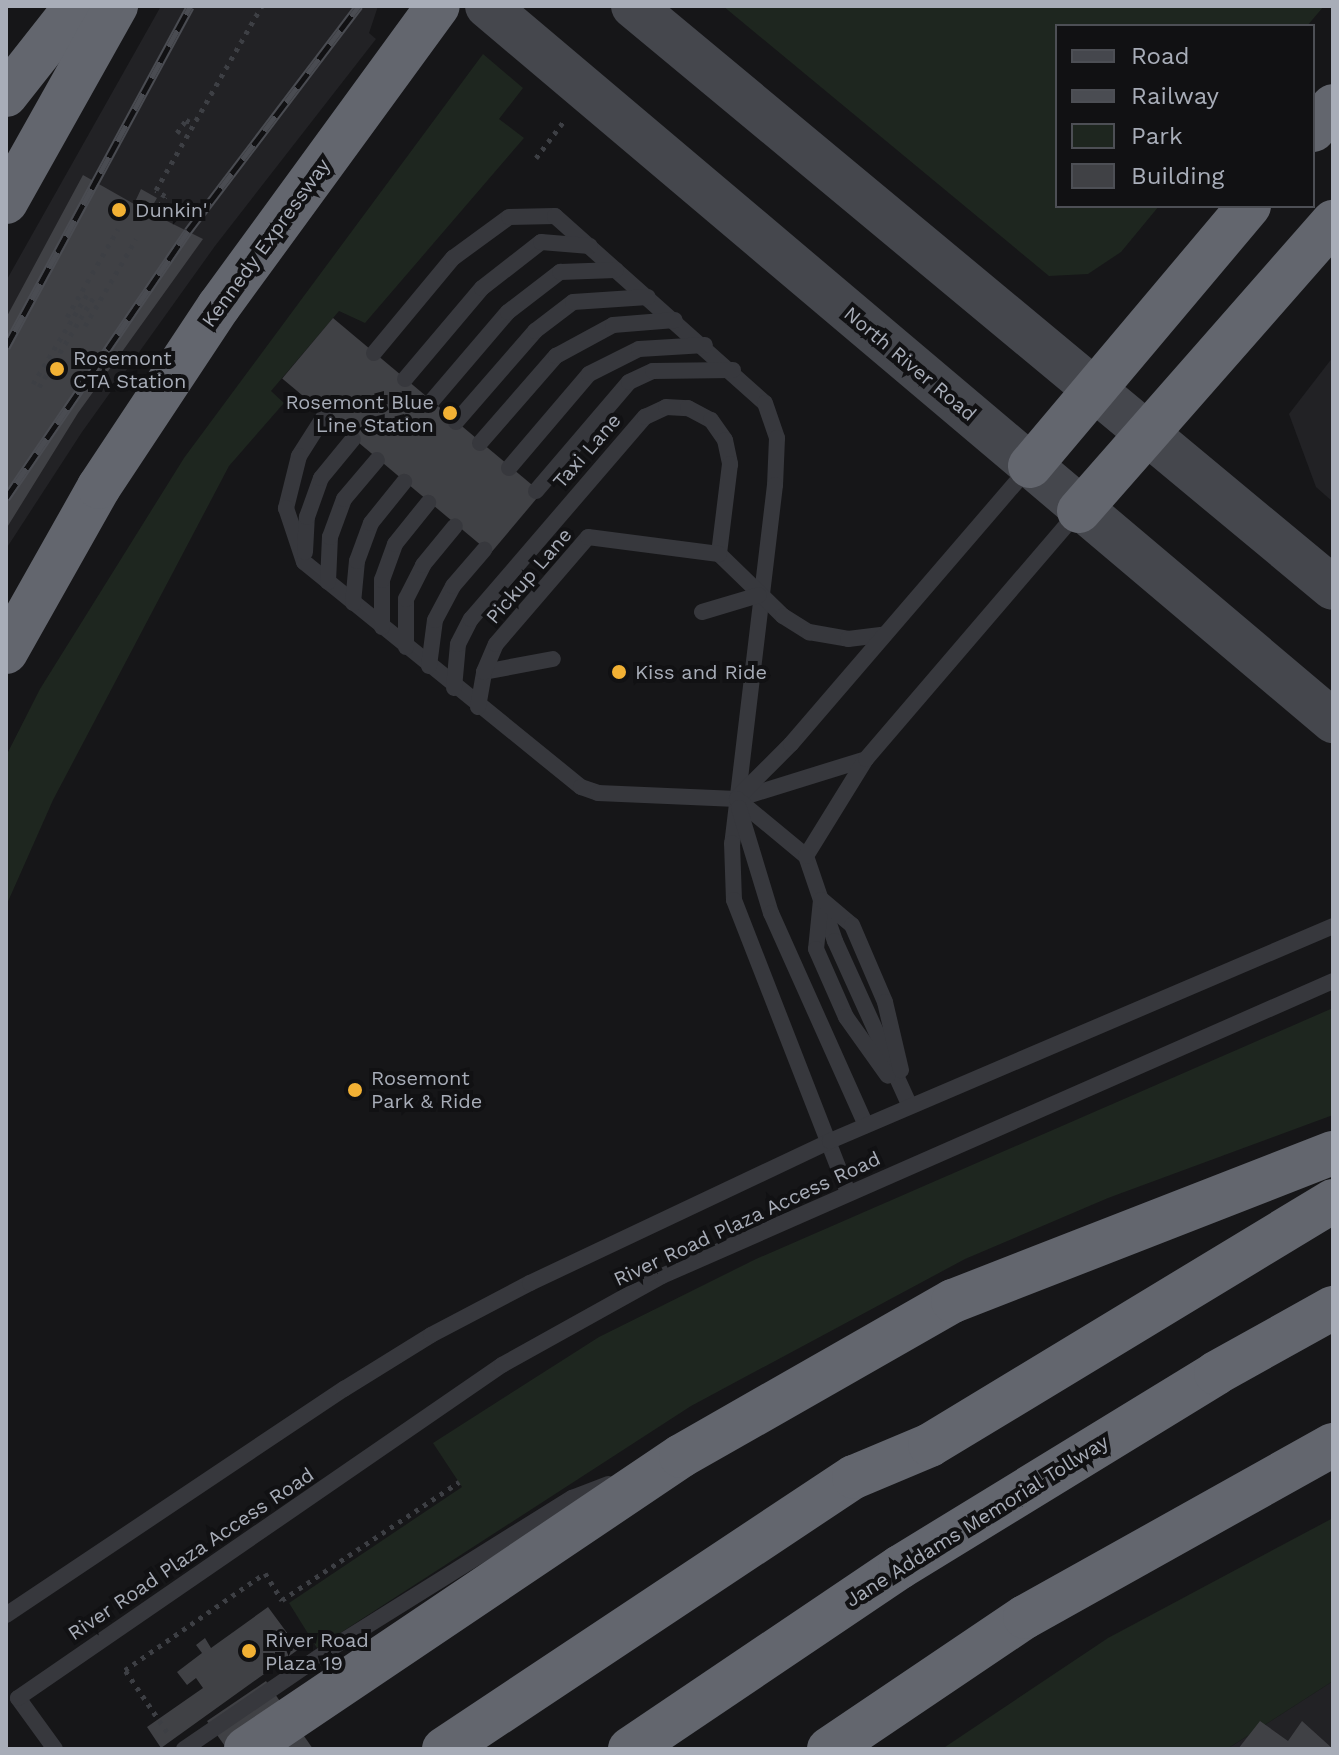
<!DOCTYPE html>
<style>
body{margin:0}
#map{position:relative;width:1339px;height:1755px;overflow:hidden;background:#161618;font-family:"Work Sans",sans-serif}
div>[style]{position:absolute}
.built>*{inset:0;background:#222225}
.green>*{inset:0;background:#1e261f}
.building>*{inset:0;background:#404145;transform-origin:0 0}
.path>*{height:5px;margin-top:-2.5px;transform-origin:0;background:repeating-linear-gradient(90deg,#3d3f44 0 4px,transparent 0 10px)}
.lane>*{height:16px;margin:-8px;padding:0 8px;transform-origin:8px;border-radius:8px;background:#37383d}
.secondary>*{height:44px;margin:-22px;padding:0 22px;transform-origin:22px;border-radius:22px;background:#45474d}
.highway>*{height:44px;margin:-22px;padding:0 22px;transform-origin:22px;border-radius:22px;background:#63666e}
.rail>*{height:9px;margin-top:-4.5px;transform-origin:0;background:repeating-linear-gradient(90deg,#111113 0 18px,#4a4c52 0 36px);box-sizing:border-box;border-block:2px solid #4a4c52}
.dots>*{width:22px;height:22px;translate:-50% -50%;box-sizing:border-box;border:4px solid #111113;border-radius:50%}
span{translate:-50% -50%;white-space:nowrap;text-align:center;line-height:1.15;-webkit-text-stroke:8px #111113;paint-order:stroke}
.poi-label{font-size:20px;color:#a8adb8}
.left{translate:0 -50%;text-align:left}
.right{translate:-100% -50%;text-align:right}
.street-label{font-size:20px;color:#a8adb8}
.frame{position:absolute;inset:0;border:8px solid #a8adb8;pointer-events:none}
.legend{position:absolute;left:1055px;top:24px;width:260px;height:184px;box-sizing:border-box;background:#111113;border:2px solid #4d4f55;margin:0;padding:10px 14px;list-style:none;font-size:24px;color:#a8adb8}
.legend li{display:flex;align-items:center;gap:16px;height:40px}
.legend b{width:40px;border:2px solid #4d4f55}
</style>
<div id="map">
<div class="built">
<i style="clip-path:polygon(161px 6px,378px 6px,369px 33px,376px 39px,215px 246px,82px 432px,6px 549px,6px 281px)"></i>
<i style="clip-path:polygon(1333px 357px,1333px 502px,1316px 487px,1289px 414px)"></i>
<i style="clip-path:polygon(1333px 1681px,1333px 1749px,1227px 1749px)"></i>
</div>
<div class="green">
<i style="clip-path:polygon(723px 6px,1324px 6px,1307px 26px,1057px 26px,1057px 206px,1159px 206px,1121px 252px,1088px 274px,1049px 276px)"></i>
<i style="clip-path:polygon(483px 54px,523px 88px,499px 119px,524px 138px,365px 323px,339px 311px,271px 391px,284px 403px,229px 466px,53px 800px,6px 906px,6px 756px,40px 689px,184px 458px)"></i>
<i style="clip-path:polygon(1333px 1008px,1333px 1115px,1108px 1198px,965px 1259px,691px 1406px,317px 1648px,289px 1603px,462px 1487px,433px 1443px,599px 1337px,756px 1259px)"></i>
<i style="clip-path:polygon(1333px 1518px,1333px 1681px,1227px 1749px,942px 1749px,1108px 1638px)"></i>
</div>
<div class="building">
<i style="clip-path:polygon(83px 175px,134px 204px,141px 189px,157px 198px,149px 212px,203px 239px,78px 413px,6px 529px,6px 318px)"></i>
<i style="left:333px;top:318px;width:272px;height:79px;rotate:40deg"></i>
<i style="clip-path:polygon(268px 1607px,299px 1649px,161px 1748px,147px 1727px,203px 1688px,196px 1678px,187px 1685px,177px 1672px,202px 1653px,196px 1645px,205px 1638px,211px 1648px)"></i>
<i style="clip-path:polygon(266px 1681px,313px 1749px,227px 1749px,207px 1721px)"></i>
<i style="clip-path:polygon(1260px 1721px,1288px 1741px,1302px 1721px,1333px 1749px,1238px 1749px)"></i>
</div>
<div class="path">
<i style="left:177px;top:133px;width:16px;rotate:-55deg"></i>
<i style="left:186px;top:120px;width:9px;rotate:27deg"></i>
<i style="left:536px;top:158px;width:46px;rotate:-52.9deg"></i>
<i style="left:155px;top:215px;width:21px;rotate:-62deg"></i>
<i style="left:165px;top:196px;width:11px;rotate:-146deg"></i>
<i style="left:156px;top:190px;width:212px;rotate:-60.1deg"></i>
<i style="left:67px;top:317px;width:102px;rotate:-59.9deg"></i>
<i style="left:85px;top:326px;width:101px;rotate:-59.6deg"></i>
<i style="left:33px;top:384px;width:109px;rotate:-58.9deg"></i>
<i style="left:39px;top:387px;width:108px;rotate:-58.7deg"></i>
<i style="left:167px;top:1732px;width:75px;rotate:-124.1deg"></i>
<i style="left:125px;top:1670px;width:170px;rotate:-34.7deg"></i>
<i style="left:265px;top:1573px;width:32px;rotate:58deg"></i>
<i style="left:282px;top:1600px;width:213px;rotate:-33.7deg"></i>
</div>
<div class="lane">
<i style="left:374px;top:353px;width:124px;rotate:-50.3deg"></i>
<i style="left:453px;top:258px;width:69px;rotate:-36.2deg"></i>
<i style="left:509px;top:217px;width:46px;rotate:-1.2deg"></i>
<i style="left:555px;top:216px;width:281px;rotate:41.7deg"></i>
<i style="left:765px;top:403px;width:37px;rotate:71deg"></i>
<i style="left:777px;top:438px;width:47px;rotate:92.4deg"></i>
<i style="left:775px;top:485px;width:361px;rotate:96.8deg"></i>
<i style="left:732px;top:843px;width:57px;rotate:88deg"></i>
<i style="left:734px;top:900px;width:314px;rotate:68.7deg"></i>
<i style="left:405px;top:379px;width:119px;rotate:-49.8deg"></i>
<i style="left:482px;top:288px;width:75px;rotate:-37.9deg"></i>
<i style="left:541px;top:242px;width:49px;rotate:4.7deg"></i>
<i style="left:431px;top:402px;width:118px;rotate:-49.5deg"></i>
<i style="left:508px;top:312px;width:66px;rotate:-37.6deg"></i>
<i style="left:560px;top:272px;width:56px;rotate:-2deg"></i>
<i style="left:325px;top:415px;width:49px;rotate:122.4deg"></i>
<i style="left:299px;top:456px;width:54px;rotate:104deg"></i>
<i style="left:286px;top:508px;width:57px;rotate:71.6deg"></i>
<i style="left:304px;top:562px;width:357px;rotate:39.1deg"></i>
<i style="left:581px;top:787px;width:18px;rotate:19deg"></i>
<i style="left:598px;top:793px;width:139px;rotate:2.5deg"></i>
<i style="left:737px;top:799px;width:135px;rotate:-17.2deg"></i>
<i style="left:456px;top:422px;width:121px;rotate:-49deg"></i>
<i style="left:535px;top:331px;width:48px;rotate:-37.3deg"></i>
<i style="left:573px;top:302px;width:75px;rotate:-3.8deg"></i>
<i style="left:480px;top:443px;width:116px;rotate:-48.9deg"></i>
<i style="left:556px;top:356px;width:65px;rotate:-28.5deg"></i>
<i style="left:613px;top:325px;width:62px;rotate:-4.6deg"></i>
<i style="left:509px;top:468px;width:123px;rotate:-49.6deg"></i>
<i style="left:589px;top:374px;width:56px;rotate:-26.6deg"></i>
<i style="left:639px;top:349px;width:66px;rotate:-3.5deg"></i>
<i style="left:536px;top:491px;width:143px;rotate:-49.5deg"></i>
<i style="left:629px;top:382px;width:26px;rotate:-25deg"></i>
<i style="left:653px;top:371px;width:80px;rotate:-0.7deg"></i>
<i style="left:305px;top:552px;width:35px;rotate:-87deg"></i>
<i style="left:307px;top:517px;width:41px;rotate:-70.3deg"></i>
<i style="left:321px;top:478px;width:50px;rotate:-50.6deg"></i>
<i style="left:719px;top:554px;width:89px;rotate:44.1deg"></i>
<i style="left:783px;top:616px;width:31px;rotate:32deg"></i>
<i style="left:809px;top:632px;width:40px;rotate:10deg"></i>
<i style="left:848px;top:639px;width:35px;rotate:-7deg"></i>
<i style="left:328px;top:582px;width:45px;rotate:-87.5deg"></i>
<i style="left:330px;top:537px;width:40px;rotate:-69.8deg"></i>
<i style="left:344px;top:499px;width:51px;rotate:-49.8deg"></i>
<i style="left:353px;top:603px;width:42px;rotate:-84.6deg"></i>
<i style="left:357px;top:561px;width:40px;rotate:-69.8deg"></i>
<i style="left:371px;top:523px;width:53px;rotate:-51.2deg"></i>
<i style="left:702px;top:612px;width:59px;rotate:-16.6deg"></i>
<i style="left:382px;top:627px;width:47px;rotate:-90deg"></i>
<i style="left:382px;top:580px;width:38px;rotate:-70deg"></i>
<i style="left:395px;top:544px;width:53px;rotate:-51.2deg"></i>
<i style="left:406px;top:647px;width:48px;rotate:-90deg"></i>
<i style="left:406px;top:599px;width:38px;rotate:-63deg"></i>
<i style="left:423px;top:565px;width:50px;rotate:-50.6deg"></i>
<i style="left:429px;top:666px;width:46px;rotate:-82.6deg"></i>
<i style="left:435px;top:620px;width:38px;rotate:-62deg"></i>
<i style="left:453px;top:586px;width:48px;rotate:-49.3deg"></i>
<i style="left:484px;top:672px;width:70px;rotate:-10.7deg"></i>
<i style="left:454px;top:688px;width:44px;rotate:-84.8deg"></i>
<i style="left:458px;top:644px;width:28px;rotate:-63deg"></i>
<i style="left:471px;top:619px;width:267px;rotate:-49.3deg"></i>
<i style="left:645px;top:417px;width:23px;rotate:-25deg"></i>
<i style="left:666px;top:407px;width:22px;rotate:3deg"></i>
<i style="left:688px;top:408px;width:26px;rotate:28deg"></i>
<i style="left:711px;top:420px;width:24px;rotate:55deg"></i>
<i style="left:725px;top:440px;width:25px;rotate:78deg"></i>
<i style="left:730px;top:464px;width:91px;rotate:97deg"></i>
<i style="left:478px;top:707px;width:36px;rotate:-80deg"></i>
<i style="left:484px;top:672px;width:30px;rotate:-67deg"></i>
<i style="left:496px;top:644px;width:141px;rotate:-49.3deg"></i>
<i style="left:588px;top:537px;width:132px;rotate:7.4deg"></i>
<i style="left:738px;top:797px;width:75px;rotate:-45deg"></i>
<i style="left:791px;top:744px;width:365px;rotate:-49.3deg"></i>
<i style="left:737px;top:799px;width:89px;rotate:39.6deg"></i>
<i style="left:806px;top:856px;width:90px;rotate:71.2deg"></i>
<i style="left:835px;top:941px;width:181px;rotate:65.6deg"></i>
<i style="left:739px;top:808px;width:110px;rotate:73.1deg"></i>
<i style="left:771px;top:913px;width:232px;rotate:65.9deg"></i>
<i style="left:806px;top:856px;width:114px;rotate:-58.3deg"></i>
<i style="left:866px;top:759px;width:326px;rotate:-49.4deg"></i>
<i style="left:821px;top:900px;width:49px;rotate:95.8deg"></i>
<i style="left:816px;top:949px;width:74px;rotate:66.2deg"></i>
<i style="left:846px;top:1017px;width:72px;rotate:54.6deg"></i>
<i style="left:822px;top:900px;width:39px;rotate:40deg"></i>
<i style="left:852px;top:925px;width:84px;rotate:66.8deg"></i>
<i style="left:885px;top:1002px;width:70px;rotate:76.8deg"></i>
<i style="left:6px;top:1615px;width:407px;rotate:-33.8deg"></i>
<i style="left:344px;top:1389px;width:102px;rotate:-31.8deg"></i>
<i style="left:431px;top:1335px;width:112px;rotate:-27.7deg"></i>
<i style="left:530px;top:1283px;width:332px;rotate:-25.3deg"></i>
<i style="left:830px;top:1141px;width:547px;rotate:-23.14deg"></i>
<i style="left:55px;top:1749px;width:63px;rotate:-126deg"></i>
<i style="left:18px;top:1698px;width:587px;rotate:-34.53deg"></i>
<i style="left:502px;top:1365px;width:183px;rotate:-29.1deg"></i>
<i style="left:662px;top:1276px;width:733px;rotate:-23.73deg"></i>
<i style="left:184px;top:1749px;width:186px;rotate:-34.3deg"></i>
<i style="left:338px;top:1644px;width:276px;rotate:-32deg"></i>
<i style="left:572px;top:1498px;width:39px;rotate:-21deg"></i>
</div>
<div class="secondary">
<i style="left:487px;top:6px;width:1108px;rotate:40.2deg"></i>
<i style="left:633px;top:6px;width:910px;rotate:39.74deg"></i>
</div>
<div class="highway">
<i style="left:6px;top:95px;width:113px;rotate:-51.8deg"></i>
<i style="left:1313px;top:130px;width:31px;rotate:-50deg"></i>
<i style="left:6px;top:202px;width:225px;rotate:-60.7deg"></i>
<i style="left:1030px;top:466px;width:340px;rotate:-49.9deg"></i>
<i style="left:1079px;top:511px;width:385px;rotate:-48.7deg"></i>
<i style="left:6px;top:652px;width:189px;rotate:-60.6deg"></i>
<i style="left:99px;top:487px;width:217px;rotate:-56.5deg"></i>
<i style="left:219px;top:306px;width:371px;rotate:-53.9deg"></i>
<i style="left:246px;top:1749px;width:524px;rotate:-33.96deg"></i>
<i style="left:681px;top:1456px;width:313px;rotate:-29.7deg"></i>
<i style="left:953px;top:1301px;width:408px;rotate:-21.3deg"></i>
<i style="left:444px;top:1749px;width:492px;rotate:-33.6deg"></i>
<i style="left:854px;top:1477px;width:82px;rotate:-22.8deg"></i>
<i style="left:930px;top:1445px;width:471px;rotate:-31.2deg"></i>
<i style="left:630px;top:1749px;width:326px;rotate:-34deg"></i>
<i style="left:900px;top:1567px;width:371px;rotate:-31.5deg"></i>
<i style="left:1216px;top:1373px;width:134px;rotate:-29.1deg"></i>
<i style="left:829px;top:1749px;width:236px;rotate:-34deg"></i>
<i style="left:1025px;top:1617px;width:353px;rotate:-29.2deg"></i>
</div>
<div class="rail">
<i style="left:6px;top:347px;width:387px;rotate:-61.6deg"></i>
<i style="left:6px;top:498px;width:323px;rotate:-55.7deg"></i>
<i style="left:188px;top:231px;width:283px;rotate:-52.8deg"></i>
</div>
<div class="dots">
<i style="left:119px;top:210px;background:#f2b134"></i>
<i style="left:57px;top:369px;background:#f2b134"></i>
<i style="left:450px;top:413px;background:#f2b134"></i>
<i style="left:619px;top:672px;background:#f2b134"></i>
<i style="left:355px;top:1090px;background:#f2b134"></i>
<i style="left:249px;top:1651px;background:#f2b134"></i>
</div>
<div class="poi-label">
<span class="left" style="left:135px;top:210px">Dunkin'</span>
<span class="left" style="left:73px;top:370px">Rosemont<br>CTA Station</span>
<span class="right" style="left:434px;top:414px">Rosemont Blue<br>Line Station</span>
<span class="left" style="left:635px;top:672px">Kiss and Ride</span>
<span class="left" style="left:371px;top:1090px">Rosemont<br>Park &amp; Ride</span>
<span class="left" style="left:265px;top:1652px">River Road<br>Plaza 19</span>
</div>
<div class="street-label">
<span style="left:266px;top:243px;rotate:-54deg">Kennedy Expressway</span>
<span style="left:910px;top:364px;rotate:40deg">North River Road</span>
<span style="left:587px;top:451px;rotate:-49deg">Taxi Lane</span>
<span style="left:529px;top:576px;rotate:-49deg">Pickup Lane</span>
<span style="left:747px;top:1219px;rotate:-25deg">River Road Plaza Access Road</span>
<span style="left:977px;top:1521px;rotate:-32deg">Jane Addams Memorial Tollway</span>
<span style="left:191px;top:1554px;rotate:-34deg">River Road Plaza Access Road</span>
</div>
<div class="frame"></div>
<ul class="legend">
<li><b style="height:10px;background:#45474d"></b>Road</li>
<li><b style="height:10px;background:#4a4c52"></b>Railway</li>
<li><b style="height:22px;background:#1e261f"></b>Park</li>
<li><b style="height:22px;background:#404145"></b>Building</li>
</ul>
</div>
